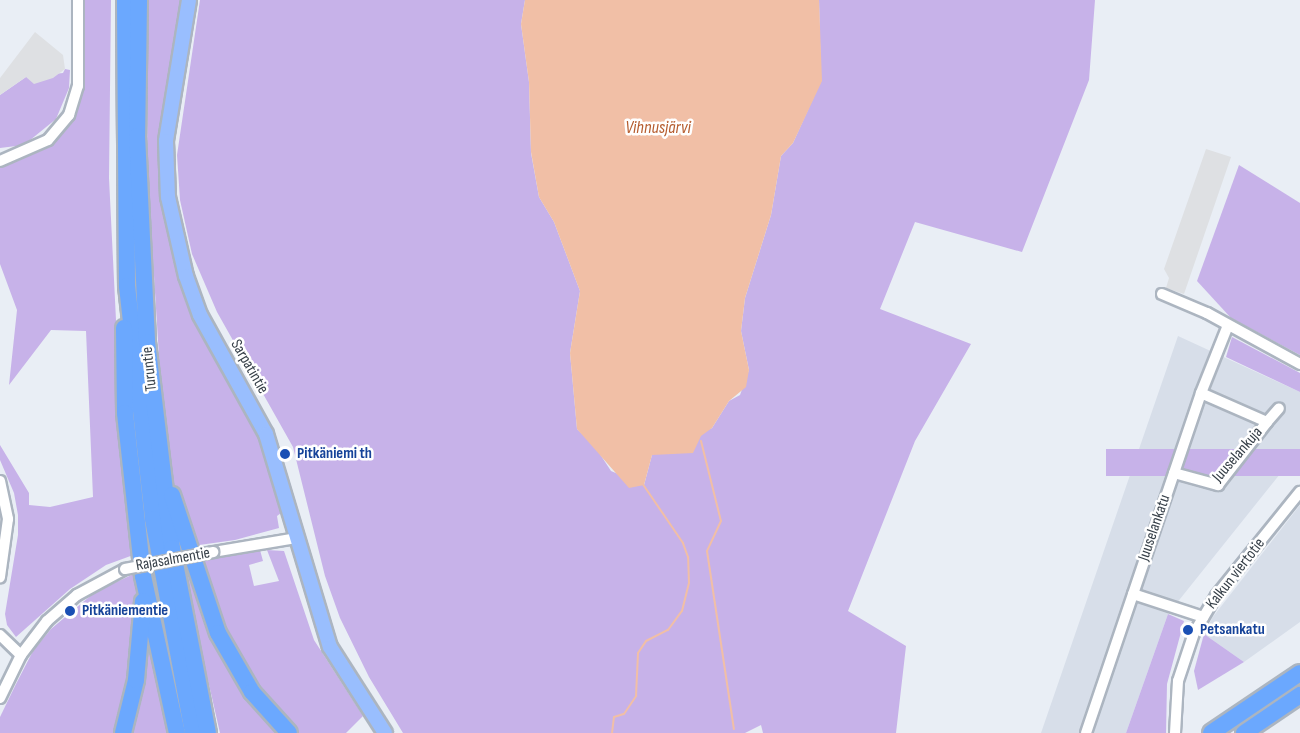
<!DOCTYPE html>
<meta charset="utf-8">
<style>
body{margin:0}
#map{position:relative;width:1300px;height:733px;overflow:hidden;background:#e9eef5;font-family:"Sofia Sans Condensed",sans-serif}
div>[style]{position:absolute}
.residential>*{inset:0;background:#d7dee9}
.green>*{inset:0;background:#c7b2e9;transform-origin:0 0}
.parking>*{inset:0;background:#dee0e3}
.water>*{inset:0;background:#f1bfa6}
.stream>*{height:2px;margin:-1px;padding:0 1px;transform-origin:1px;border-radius:1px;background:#f1bfa6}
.roads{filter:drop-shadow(2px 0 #acb5c0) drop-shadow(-2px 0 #acb5c0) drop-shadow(0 2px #acb5c0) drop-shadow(0 -2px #acb5c0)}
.minor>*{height:10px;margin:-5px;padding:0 5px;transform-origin:5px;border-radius:5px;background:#fff}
.major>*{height:14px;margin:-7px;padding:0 7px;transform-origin:7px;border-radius:7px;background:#99befe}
.highway>*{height:16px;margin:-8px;padding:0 8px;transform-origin:8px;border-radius:8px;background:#6ba8fe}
.bridges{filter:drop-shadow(2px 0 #acb5c0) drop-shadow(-2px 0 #acb5c0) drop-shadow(0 2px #acb5c0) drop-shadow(0 -2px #acb5c0)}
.minor-bridge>*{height:10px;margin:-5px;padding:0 5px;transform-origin:5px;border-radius:5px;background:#fff}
.dots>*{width:16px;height:16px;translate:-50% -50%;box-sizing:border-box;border:3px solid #fff;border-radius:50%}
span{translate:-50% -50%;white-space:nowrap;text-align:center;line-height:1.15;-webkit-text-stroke:5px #fff;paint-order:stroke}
.street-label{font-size:16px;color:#374049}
.transit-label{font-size:16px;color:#164399;font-weight:700}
.left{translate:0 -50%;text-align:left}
.water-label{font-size:18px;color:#b65d2f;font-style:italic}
</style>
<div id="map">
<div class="residential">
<i style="clip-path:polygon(1178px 336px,1300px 392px,1300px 449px,1168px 614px,1126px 733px,1041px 733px)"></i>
<i style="clip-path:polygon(1300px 505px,1300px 622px,1244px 662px,1204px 634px,1212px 618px)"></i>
</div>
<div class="green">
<i style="clip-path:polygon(84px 0,111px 0,109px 178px,119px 381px,136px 554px,106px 565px,70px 589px,16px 637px,7px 625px,5px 614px,18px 535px,18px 515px,14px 493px,0 460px,0 445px,29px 493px,29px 505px,50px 507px,93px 497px,86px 331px,51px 330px,9px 385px,17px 310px,0 264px,0 168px,55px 142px,76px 115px,84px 88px)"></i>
<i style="clip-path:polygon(148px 0,185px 0,163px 141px,191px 303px,264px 441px,285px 510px,277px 516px,279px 528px,235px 540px,192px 546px,174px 487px,162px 405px,147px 163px)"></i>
<i style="clip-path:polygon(200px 0,525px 0,521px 24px,529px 82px,531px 153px,539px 197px,554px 222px,580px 291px,570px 353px,577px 429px,594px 445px,611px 471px,644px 485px,652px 455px,712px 428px,729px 401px,740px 395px,749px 370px,741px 331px,745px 298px,771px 215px,781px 156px,793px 143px,821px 81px,819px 0,1095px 0,1089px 80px,1022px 252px,915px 222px,880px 309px,971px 344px,915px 441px,848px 611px,906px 646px,896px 733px,763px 733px,761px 725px,745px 733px,403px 733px,369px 677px,340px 618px,325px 576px,293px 447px,217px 312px,192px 254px,180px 200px,177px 155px)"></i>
<i style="clip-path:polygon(65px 69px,70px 70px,69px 88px,56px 119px,24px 145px,0 148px,0 95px,26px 77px,63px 73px)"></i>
<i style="clip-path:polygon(1239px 165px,1300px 203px,1300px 355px,1231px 318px,1197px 281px)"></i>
<i style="clip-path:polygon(1232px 337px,1300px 373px,1300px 392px,1226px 357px)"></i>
<i style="left:1300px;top:449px;width:27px;height:194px;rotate:90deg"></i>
<i style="clip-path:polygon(260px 550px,263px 561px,249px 565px,254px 586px,279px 581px,267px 550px,284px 551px,314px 640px,363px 716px,346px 733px,299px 733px,267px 702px,226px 636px,197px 559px)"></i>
<i style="clip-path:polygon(190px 561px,204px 605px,285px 733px,220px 733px,192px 610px,184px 562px)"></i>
<i style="clip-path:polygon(138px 572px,138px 618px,119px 733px,0 733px,0 717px,16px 684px,33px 651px,51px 629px,95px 592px)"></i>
<i style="clip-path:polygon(147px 604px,173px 733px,130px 733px)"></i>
<i style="clip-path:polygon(1168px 614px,1184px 621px,1167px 684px,1166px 733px,1126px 733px)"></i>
<i style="clip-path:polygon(1204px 634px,1244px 662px,1198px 690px,1194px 671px)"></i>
</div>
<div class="parking">
<i style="clip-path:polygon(35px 32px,63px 55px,65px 69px,53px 78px,34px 84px,26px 77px,0 95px,0 78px)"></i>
<i style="clip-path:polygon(1206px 149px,1231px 157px,1184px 294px,1166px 288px,1169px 278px,1164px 269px)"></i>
</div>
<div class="water">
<i style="clip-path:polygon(525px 0,819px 0,822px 81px,793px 143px,781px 156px,771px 215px,745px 298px,741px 331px,749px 370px,746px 387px,729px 401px,712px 428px,701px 436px,693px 453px,652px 455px,644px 485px,629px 488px,577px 429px,570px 353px,580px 291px,554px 222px,539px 197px,531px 152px,529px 82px,521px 24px)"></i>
</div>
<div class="stream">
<i style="left:701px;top:441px;width:82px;rotate:76deg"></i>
<i style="left:721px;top:521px;width:33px;rotate:115deg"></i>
<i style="left:707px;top:551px;width:180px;rotate:81.4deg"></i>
<i style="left:612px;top:733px;width:16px;rotate:-83deg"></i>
<i style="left:614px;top:717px;width:10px;rotate:-17deg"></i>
<i style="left:624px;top:714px;width:22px;rotate:-56deg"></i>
<i style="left:636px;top:696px;width:43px;rotate:-87.3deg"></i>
<i style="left:638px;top:653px;width:14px;rotate:-56deg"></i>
<i style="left:646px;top:641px;width:25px;rotate:-27deg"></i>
<i style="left:668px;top:630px;width:24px;rotate:-54deg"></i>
<i style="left:682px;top:611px;width:29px;rotate:-76deg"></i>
<i style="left:689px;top:583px;width:26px;rotate:-92deg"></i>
<i style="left:688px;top:557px;width:15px;rotate:-110deg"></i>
<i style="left:683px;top:543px;width:73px;rotate:-124.3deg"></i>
</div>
<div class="roads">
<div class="minor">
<i style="left:0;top:161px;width:52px;rotate:-23.6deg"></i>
<i style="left:48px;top:140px;width:33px;rotate:-50deg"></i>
<i style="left:69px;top:115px;width:30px;rotate:-73deg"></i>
<i style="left:78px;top:86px;width:86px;rotate:-90deg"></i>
<i style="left:1162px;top:294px;width:49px;rotate:22.9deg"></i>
<i style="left:1207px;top:313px;width:106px;rotate:28.7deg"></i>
<i style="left:1267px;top:422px;width:18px;rotate:-49deg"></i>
<i style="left:1174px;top:473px;width:46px;rotate:15.3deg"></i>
<i style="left:1218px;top:485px;width:80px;rotate:-52.1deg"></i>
<i style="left:1267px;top:422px;width:72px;rotate:-156.3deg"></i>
<i style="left:0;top:481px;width:39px;rotate:78deg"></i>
<i style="left:8px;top:519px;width:59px;rotate:97.9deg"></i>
<i style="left:213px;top:552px;width:85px;rotate:-9.5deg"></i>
<i style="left:1133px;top:594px;width:74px;rotate:18.2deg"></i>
<i style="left:0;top:635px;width:29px;rotate:44deg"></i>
<i style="left:0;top:698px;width:48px;rotate:-64deg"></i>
<i style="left:21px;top:655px;width:43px;rotate:-52.6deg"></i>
<i style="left:47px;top:621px;width:40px;rotate:-41deg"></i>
<i style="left:77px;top:595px;width:55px;rotate:-28.4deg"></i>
<i style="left:1086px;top:733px;width:359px;rotate:-71.3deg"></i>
<i style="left:1201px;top:393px;width:73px;rotate:-68.3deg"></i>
<i style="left:1175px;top:733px;width:52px;rotate:-86.7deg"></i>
<i style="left:1178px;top:681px;width:51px;rotate:-71.6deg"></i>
<i style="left:1194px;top:633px;width:43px;rotate:-59.3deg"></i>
<i style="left:1216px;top:596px;width:134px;rotate:-51.1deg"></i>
</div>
<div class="major">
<i style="left:189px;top:0;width:143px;rotate:99.3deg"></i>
<i style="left:166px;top:141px;width:56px;rotate:88deg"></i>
<i style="left:168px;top:197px;width:81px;rotate:77.2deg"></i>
<i style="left:186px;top:276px;width:41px;rotate:70.3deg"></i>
<i style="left:200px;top:315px;width:136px;rotate:61deg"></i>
<i style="left:266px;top:434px;width:222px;rotate:73.3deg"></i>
<i style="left:330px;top:647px;width:102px;rotate:57.4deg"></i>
</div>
<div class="highway">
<i style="left:125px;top:0;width:286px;rotate:89.6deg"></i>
<i style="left:127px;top:286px;width:234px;rotate:83.6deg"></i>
<i style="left:153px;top:519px;width:218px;rotate:79.4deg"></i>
<i style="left:139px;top:0;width:136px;rotate:90.8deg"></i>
<i style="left:137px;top:136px;width:206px;rotate:87.2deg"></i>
<i style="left:147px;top:342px;width:208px;rotate:83.1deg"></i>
<i style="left:172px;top:548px;width:188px;rotate:79deg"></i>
<i style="left:124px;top:328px;width:85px;rotate:89.3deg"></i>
<i style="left:125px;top:413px;width:164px;rotate:83.7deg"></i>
<i style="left:143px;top:576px;width:161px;rotate:77.8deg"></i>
<i style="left:172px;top:495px;width:145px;rotate:71.6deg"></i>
<i style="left:218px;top:633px;width:68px;rotate:60deg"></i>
<i style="left:252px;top:692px;width:55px;rotate:47.9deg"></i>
<i style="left:123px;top:733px;width:55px;rotate:-76.2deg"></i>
<i style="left:136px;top:680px;width:79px;rotate:-84.9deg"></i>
<i style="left:1211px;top:733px;width:107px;rotate:-34deg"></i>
<i style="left:1244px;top:733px;width:68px;rotate:-34.2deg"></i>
</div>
</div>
<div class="bridges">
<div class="minor-bridge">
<i style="left:125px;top:569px;width:90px;rotate:-10.9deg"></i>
</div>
</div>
<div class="dots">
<i style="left:285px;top:454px;background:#1a4fb4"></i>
<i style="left:70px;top:611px;background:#1a4fb4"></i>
<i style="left:1188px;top:630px;background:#1a4fb4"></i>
</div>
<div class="street-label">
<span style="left:249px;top:367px;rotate:60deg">Sarpatintie</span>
<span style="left:150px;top:369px;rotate:-96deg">Turuntie</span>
<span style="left:1238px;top:455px;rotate:-49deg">Juuselankuja</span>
<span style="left:1155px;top:528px;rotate:-71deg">Juuselankatu</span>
<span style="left:173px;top:560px;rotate:-10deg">Rajasalmentie</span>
<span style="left:1236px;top:574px;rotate:-52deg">Kalkun viertotie</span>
</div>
<div class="transit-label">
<span class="left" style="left:297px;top:454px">Pitkäniemi th</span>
<span class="left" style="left:82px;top:611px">Pitkäniementie</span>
<span class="left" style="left:1200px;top:630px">Petsankatu</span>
</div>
<div class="water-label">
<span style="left:658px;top:128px">Vihnusjärvi</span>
</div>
</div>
